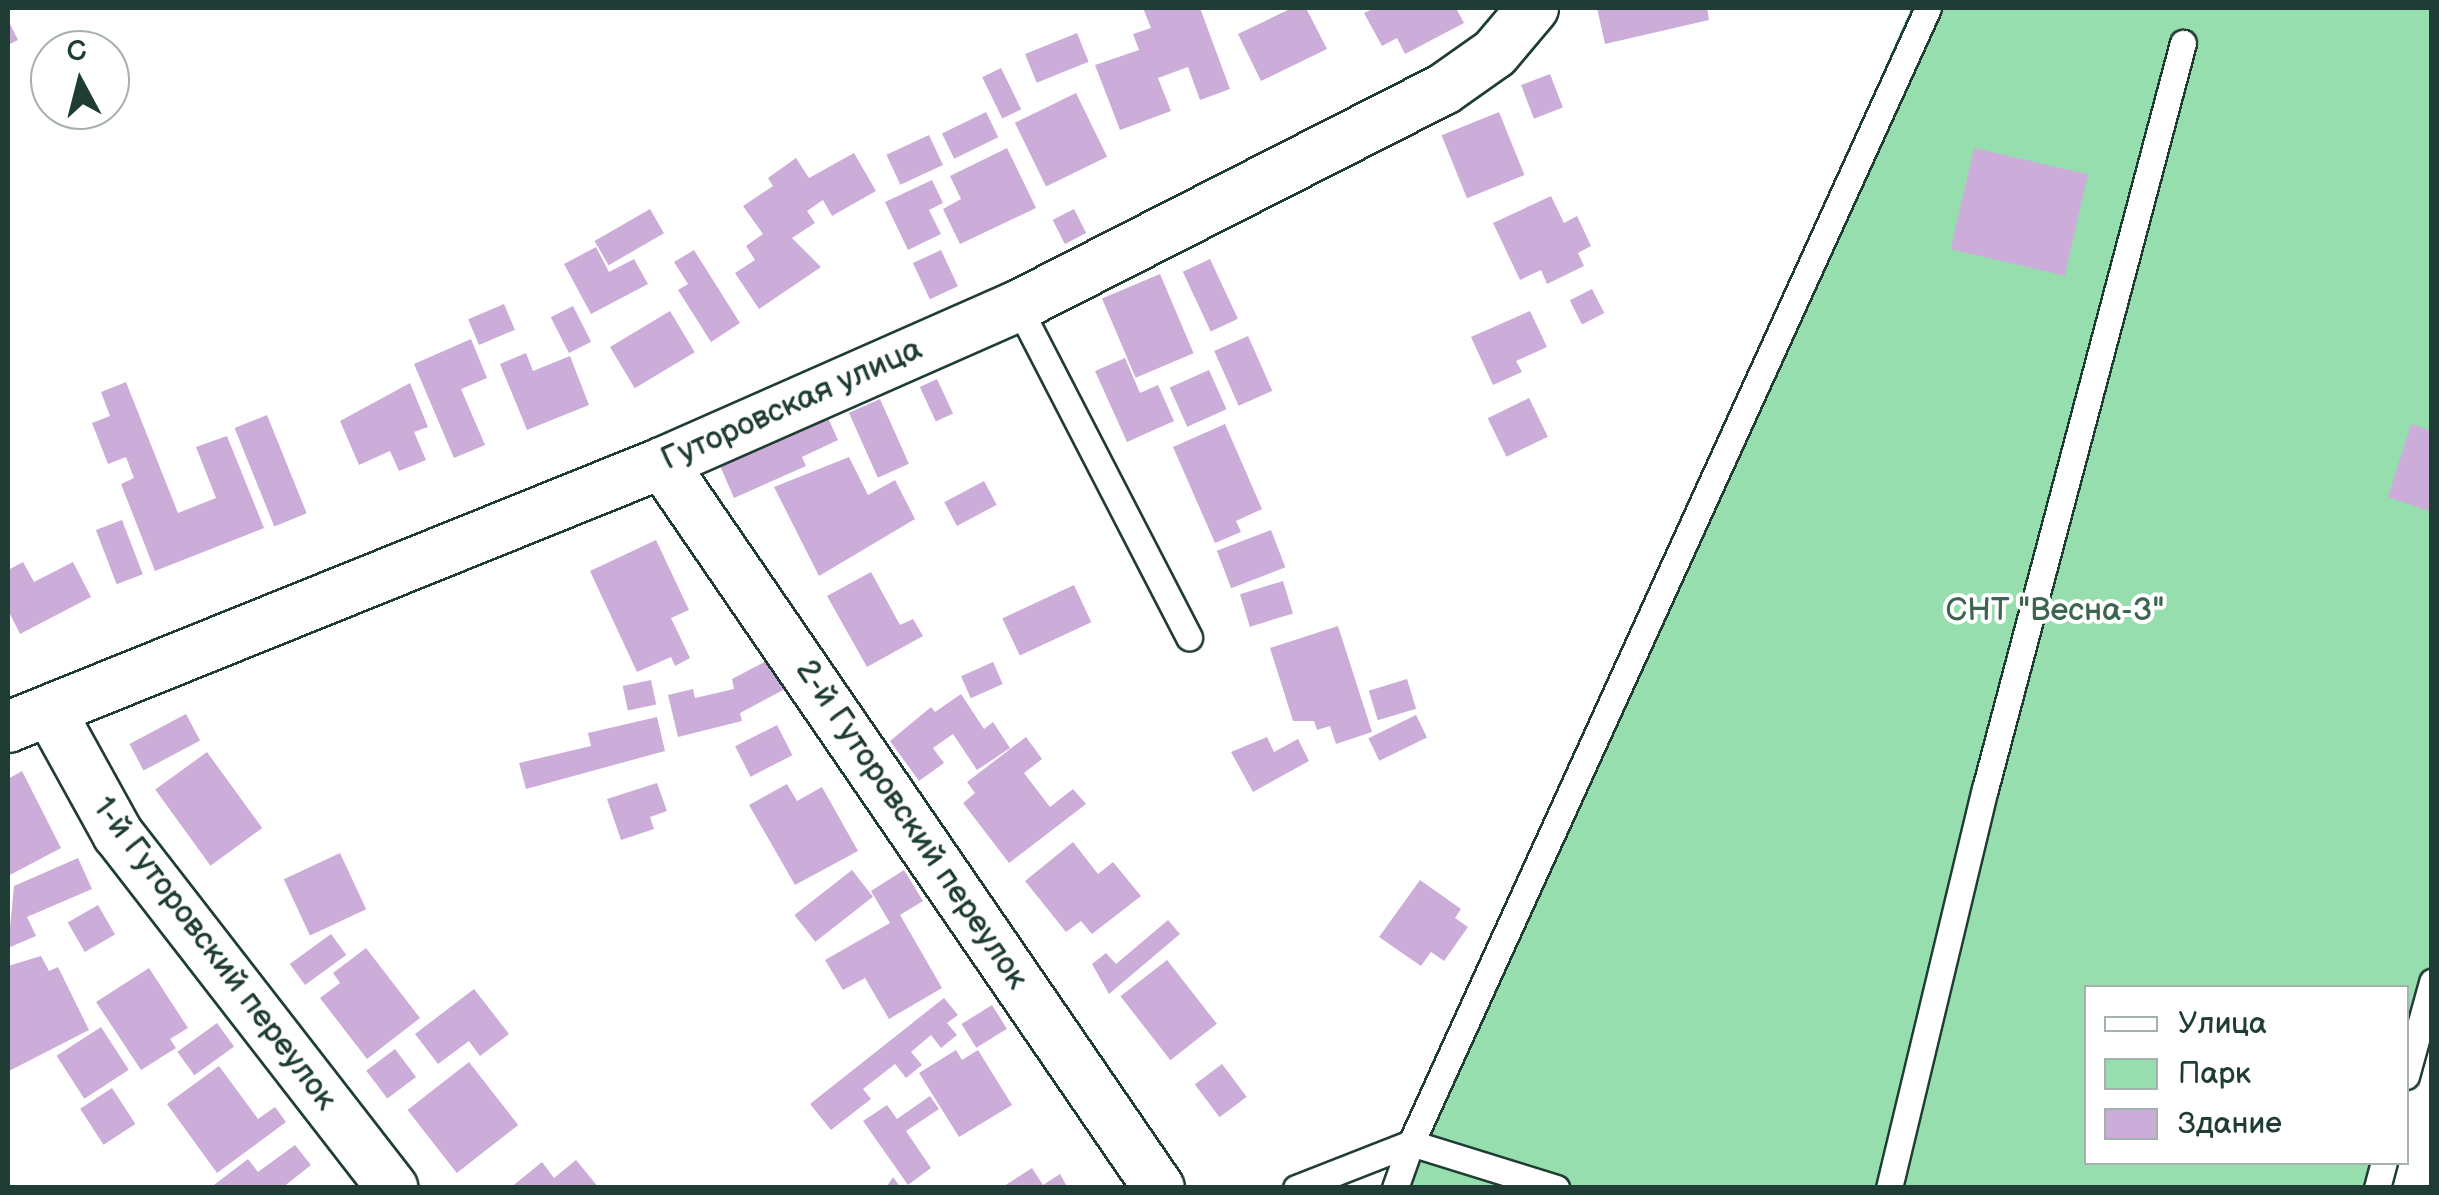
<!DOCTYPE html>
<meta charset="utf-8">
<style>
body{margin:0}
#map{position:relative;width:2439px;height:1195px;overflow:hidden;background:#fff;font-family:"Balsamiq Sans",sans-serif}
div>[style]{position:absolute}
.green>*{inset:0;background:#96dead}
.building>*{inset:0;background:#ccadd9;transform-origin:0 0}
.roads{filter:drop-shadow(2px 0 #1f3d34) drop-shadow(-2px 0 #1f3d34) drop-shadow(0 2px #1f3d34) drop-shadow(0 -2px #1f3d34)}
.lane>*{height:25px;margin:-12.5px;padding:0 12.5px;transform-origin:12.5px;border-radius:12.5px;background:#fff}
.street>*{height:50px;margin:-25px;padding:0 25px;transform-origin:25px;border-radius:25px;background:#fff}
span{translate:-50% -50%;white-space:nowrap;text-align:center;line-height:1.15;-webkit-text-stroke:8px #fff;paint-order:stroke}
.street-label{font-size:32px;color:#1f3d34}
.park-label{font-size:32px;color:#3d6552}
.frame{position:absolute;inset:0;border:10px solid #1f3d34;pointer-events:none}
.legend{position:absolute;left:2084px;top:985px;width:325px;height:180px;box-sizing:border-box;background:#fff;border:2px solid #a5b1ae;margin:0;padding:12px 18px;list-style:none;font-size:30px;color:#1f3d34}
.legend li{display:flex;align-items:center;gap:20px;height:50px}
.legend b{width:50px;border:2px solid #a5b1ae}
.north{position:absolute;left:30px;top:30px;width:100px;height:100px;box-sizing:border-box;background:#fff;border:2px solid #a5b1ae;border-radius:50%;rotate:353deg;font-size:28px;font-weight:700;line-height:40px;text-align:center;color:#1f3d34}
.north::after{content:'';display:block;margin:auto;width:35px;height:45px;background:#1f3d34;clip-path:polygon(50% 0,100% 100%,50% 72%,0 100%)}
</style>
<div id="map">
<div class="green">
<i style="clip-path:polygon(1911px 8px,2431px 8px,2432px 982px,2407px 1076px,2406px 988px,2086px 988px,2086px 1162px,2384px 1163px,2377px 1187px,1394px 1188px)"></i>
</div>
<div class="building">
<i style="clip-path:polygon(1143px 8px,1200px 8px,1230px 89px,1200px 100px,1188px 67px,1158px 78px,1171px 111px,1120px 130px,1095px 65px,1139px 50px,1133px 34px,1151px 28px)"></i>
<i style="clip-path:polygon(1292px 8px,1306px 8px,1327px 49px,1261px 81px,1238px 34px)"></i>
<i style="clip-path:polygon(1375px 8px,1456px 8px,1464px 23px,1405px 54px,1397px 38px,1382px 46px,1364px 13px)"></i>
<i style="clip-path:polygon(1597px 8px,1707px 8px,1709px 20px,1605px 44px)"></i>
<i style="clip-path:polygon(8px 20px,18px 40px,8px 45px)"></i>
<i style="left:1077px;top:33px;width:31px;height:56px;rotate:68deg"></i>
<i style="left:1001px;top:68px;width:46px;height:21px;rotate:64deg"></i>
<i style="left:1550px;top:74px;width:36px;height:31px;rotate:69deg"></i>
<i style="left:1076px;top:93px;width:71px;height:68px;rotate:64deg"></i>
<i style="left:986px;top:112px;width:28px;height:49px;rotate:64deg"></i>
<i style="left:1499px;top:112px;width:68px;height:62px;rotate:68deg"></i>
<i style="left:929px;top:135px;width:33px;height:47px;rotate:65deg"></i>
<i style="clip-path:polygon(1007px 148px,1036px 208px,960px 244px,943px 209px,961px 199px,950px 176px)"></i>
<i style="left:1974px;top:148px;width:117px;height:104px;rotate:13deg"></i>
<i style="clip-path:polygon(854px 153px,876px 191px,832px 216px,823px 200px,807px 211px,815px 223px,792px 238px,821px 267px,759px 309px,735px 273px,755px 260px,746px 246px,763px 234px,743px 206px,773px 186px,768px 178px,796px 158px,809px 178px)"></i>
<i style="clip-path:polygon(932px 180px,943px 203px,929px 210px,941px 234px,908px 250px,885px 202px)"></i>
<i style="clip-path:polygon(1551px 196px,1564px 223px,1577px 216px,1591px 246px,1578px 253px,1584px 266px,1547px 284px,1541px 270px,1520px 280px,1493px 223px)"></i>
<i style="left:650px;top:209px;width:28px;height:64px;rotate:60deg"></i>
<i style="left:1074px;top:209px;width:27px;height:24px;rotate:63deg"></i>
<i style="clip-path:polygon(596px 247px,609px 272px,634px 259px,648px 284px,591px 314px,564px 264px)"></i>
<i style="clip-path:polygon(694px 250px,740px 323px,711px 342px,678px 290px,688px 284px,674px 262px)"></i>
<i style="left:941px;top:250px;width:40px;height:31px;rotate:65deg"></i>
<i style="left:1210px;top:259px;width:66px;height:30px;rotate:65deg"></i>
<i style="left:1160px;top:274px;width:86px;height:63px;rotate:67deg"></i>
<i style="left:1592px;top:289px;width:27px;height:25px;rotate:63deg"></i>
<i style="left:504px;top:304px;width:28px;height:39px;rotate:67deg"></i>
<i style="left:573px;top:306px;width:40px;height:25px;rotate:63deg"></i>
<i style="left:670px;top:311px;width:48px;height:70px;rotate:59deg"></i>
<i style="clip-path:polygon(1530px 311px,1547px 347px,1516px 361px,1522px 372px,1493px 385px,1471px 337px)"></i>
<i style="left:1248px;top:336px;width:60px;height:37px;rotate:66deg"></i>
<i style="clip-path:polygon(471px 339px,487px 378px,461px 389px,485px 445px,454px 458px,414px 364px)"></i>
<i style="clip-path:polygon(526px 353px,533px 371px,570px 356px,589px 405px,527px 430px,500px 364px)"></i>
<i style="clip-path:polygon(1125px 358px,1140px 393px,1158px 385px,1174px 421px,1127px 442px,1095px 371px)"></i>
<i style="left:1209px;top:370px;width:43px;height:43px;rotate:66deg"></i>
<i style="left:937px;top:379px;width:38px;height:19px;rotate:65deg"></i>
<i style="clip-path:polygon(126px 382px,178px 513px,216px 498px,196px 447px,227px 436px,264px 528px,155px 571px,121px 484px,134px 478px,126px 457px,108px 464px,92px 423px,110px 416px,101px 392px)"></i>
<i style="clip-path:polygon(410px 383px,428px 427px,414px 432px,426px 460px,399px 471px,390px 451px,359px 465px,340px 421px)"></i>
<i style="left:1529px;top:398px;width:43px;height:46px;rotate:64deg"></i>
<i style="left:880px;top:399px;width:71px;height:34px;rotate:66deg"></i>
<i style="left:267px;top:415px;width:106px;height:35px;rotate:68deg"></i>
<i style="clip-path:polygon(828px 418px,838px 440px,802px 457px,806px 466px,734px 498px,720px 466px)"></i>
<i style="clip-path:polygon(1225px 424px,1262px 509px,1236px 521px,1241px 532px,1215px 543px,1173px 447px)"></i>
<i style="clip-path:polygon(2411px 424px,2432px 431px,2432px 512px,2388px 497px)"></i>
<i style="clip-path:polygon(849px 457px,868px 495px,895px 480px,915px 519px,819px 576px,774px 487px)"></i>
<i style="left:984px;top:481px;width:27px;height:45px;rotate:62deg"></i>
<i style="left:122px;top:520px;width:58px;height:28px;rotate:69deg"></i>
<i style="left:1271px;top:530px;width:40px;height:58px;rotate:69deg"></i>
<i style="clip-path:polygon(656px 540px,689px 610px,671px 618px,690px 658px,675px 666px,671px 657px,637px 672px,590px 571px)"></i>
<i style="clip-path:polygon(23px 562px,34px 582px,73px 562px,91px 597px,20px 634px,8px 610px,8px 570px)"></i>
<i style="clip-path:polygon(871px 572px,900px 625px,913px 619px,923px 636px,867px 667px,827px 596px)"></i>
<i style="left:1283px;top:581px;width:34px;height:45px;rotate:73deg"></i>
<i style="left:1074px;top:585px;width:41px;height:79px;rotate:65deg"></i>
<i style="clip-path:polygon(1338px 626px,1372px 732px,1336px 744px,1330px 726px,1317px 730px,1314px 721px,1293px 721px,1270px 648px)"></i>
<i style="clip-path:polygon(770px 659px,785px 689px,740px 713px,742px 721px,678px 737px,668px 695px,693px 689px,695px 698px,734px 689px,732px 679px)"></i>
<i style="left:993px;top:662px;width:24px;height:35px;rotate:66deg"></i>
<i style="left:1407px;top:679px;width:31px;height:40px;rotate:73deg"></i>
<i style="left:651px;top:680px;width:25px;height:29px;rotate:78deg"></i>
<i style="clip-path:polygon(961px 694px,984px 729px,993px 722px,1010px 748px,977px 770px,953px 734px,933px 748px,944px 763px,919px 781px,890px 741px,931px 707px,935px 712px)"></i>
<i style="left:186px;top:714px;width:30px;height:64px;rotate:62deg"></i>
<i style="left:1416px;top:715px;width:25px;height:53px;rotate:64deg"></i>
<i style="clip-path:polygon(657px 717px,665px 751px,526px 789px,519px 763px,591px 746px,588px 733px)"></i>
<i style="left:777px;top:725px;width:34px;height:47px;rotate:63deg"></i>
<i style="clip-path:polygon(1026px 737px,1042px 759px,1024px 773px,1050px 807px,1073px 789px,1086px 804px,1009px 863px,963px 803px,975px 793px,967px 782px)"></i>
<i style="clip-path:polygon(1267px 737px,1274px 752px,1298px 739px,1309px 761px,1253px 792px,1231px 752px)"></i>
<i style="left:207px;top:752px;width:94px;height:64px;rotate:54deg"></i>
<i style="clip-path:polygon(22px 771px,61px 848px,8px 876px,8px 779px)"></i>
<i style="clip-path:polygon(657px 783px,667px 811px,650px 817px,654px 829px,621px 840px,607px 799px)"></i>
<i style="clip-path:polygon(787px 784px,797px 801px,822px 787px,858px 851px,795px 885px,749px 805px)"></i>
<i style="clip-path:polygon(1073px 842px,1098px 874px,1113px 862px,1141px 896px,1092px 934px,1081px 921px,1066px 932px,1025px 881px)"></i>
<i style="left:340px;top:853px;width:62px;height:62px;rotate:65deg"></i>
<i style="clip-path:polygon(78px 858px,92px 889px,27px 917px,36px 936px,8px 948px,14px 886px)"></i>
<i style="left:852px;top:870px;width:34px;height:73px;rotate:52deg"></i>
<i style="clip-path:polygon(904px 870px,923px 901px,900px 915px,942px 988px,889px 1019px,865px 978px,843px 990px,825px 960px,890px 923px,871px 891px)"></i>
<i style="clip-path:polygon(1420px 880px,1461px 909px,1455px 918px,1468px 927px,1444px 961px,1431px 952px,1421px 966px,1379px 937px)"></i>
<i style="left:98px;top:905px;width:34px;height:35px;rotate:60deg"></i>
<i style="clip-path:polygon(1168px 920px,1180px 934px,1109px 994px,1092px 964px,1106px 953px,1116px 964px)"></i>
<i style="left:331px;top:934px;width:26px;height:51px;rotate:54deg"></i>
<i style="clip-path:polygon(366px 948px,420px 1018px,367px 1059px,320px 998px,340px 983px,333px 973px)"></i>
<i style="clip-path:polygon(41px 956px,49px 971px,58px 967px,89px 1030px,9px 1071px,8px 966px)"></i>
<i style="left:1167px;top:960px;width:81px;height:59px;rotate:52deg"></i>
<i style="clip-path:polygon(149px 968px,188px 1028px,170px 1039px,176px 1048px,141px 1070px,96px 1002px)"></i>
<i style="clip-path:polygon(474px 989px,509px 1034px,480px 1056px,469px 1041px,438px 1064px,415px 1034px)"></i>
<i style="clip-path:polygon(944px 998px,958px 1015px,947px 1023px,957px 1035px,941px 1048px,931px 1035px,911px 1052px,922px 1065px,906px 1078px,895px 1064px,863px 1089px,871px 1099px,831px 1130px,810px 1104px)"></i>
<i style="left:992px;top:1005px;width:28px;height:36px;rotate:58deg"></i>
<i style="left:217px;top:1023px;width:29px;height:49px;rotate:54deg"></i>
<i style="left:101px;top:1027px;width:51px;height:53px;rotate:57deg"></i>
<i style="left:395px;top:1049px;width:35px;height:36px;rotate:53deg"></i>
<i style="clip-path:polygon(956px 1050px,962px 1060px,978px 1050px,1012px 1105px,959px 1137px,919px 1073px)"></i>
<i style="left:469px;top:1062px;width:80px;height:78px;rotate:52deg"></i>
<i style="left:1222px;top:1064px;width:41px;height:34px;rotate:53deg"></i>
<i style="clip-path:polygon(219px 1066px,258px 1119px,275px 1107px,286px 1122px,217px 1173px,167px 1104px)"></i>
<i style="left:112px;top:1088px;width:43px;height:38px;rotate:57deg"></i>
<i style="clip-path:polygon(930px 1096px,939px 1109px,906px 1131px,931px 1168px,908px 1185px,863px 1121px,887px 1105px,897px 1119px)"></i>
<i style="clip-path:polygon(295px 1145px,311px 1165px,282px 1188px,210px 1188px,248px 1159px,258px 1172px)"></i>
<i style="clip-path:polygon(576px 1160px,599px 1188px,510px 1188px,542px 1162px,554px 1178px)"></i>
<i style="clip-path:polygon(1032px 1168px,1043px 1185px,1060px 1174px,1068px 1188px,1001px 1188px)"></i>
<i style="clip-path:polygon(893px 1177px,901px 1188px,886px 1188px)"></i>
</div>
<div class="roads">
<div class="lane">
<i style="left:1018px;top:306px;width:373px;rotate:62.7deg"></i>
<i style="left:2406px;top:1076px;width:98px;rotate:-74.5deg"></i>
<i style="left:1296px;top:1188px;width:123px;rotate:-21.4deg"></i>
<i style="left:1411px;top:1143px;width:1247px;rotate:-65.51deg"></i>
<i style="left:1395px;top:1188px;width:48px;rotate:-70.4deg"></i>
<i style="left:1411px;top:1143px;width:152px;rotate:17.2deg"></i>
<i style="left:1889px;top:1188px;width:410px;rotate:-76.5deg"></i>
<i style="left:1985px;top:789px;width:772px;rotate:-75.14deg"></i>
<i style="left:2377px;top:1188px;width:27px;rotate:-75deg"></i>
</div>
<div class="street">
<i style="left:662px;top:463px;width:879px;rotate:55.57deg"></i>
<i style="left:50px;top:711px;width:141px;rotate:61.1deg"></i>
<i style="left:118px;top:834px;width:448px;rotate:52.2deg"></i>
<i style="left:8px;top:727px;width:705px;rotate:-21.98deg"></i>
<i style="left:662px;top:463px;width:389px;rotate:-23.8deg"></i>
<i style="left:1018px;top:306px;width:478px;rotate:-27deg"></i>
<i style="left:1444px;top:89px;width:62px;rotate:-35.2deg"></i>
<i style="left:1495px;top:53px;width:59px;rotate:-49.8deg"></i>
</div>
</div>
<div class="street-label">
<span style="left:792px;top:405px;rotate:-24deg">Гуторовская улица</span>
<span style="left:911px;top:825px;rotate:56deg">2-й Гуторовский переулок</span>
<span style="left:214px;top:954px;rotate:53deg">1-й Гуторовский переулок</span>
</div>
<div class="park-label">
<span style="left:2055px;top:611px">СНТ "Весна-3"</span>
</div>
<div class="frame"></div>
<ul class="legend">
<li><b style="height:12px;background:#fff"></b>Улица</li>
<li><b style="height:28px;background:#96dead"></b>Парк</li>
<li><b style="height:28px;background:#ccadd9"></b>Здание</li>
</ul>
<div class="north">С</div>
</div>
